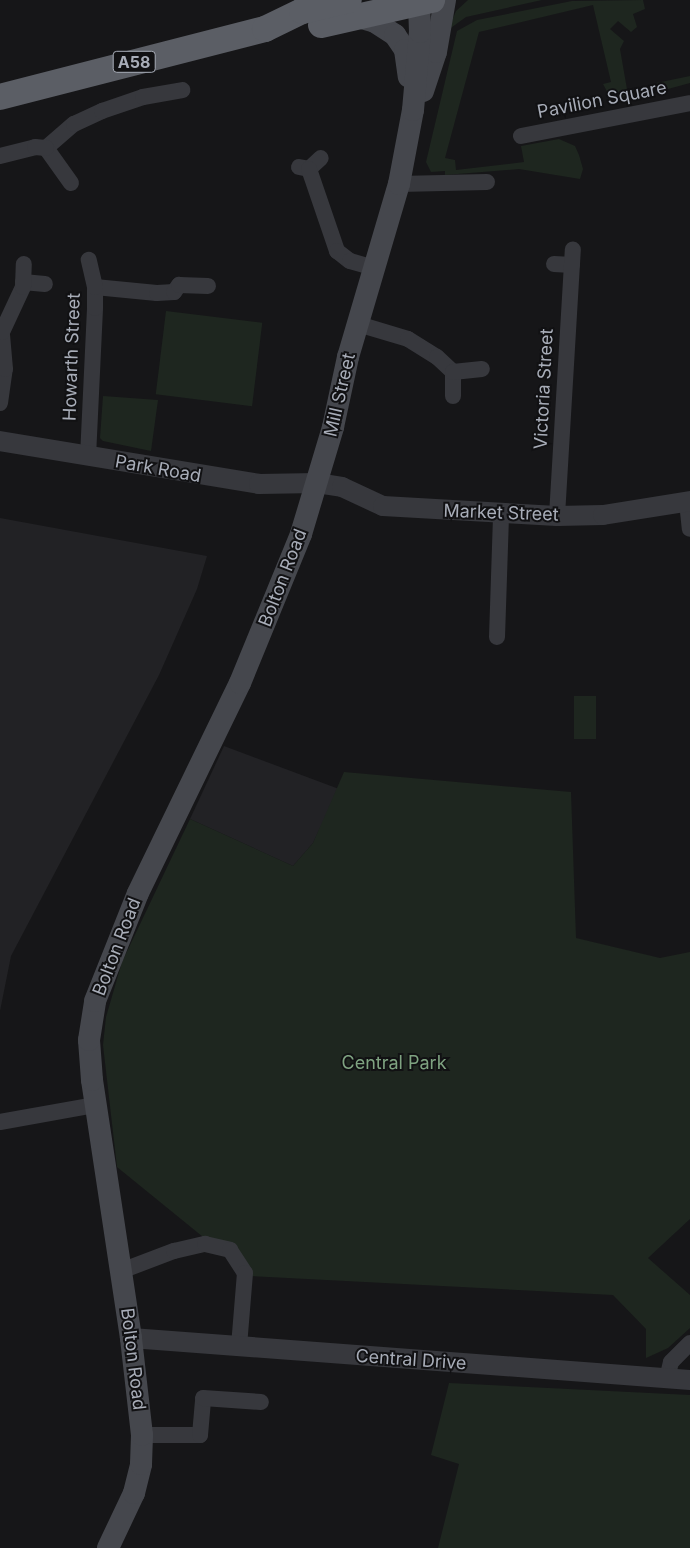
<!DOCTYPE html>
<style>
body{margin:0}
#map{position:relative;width:690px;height:1548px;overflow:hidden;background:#161618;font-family:Inter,sans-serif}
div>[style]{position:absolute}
.built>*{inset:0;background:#222225}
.green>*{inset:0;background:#1e261f;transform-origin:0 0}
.minor>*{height:16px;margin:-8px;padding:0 8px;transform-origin:8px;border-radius:8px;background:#37383d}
.tertiary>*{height:20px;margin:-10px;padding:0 10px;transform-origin:10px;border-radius:10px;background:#37383d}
.secondary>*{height:22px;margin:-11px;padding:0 11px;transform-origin:11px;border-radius:11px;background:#45474d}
.trunk>*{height:26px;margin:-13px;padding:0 13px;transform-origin:13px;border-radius:13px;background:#5b5e65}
span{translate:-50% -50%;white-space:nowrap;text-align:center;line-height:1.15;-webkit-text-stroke:4px #111113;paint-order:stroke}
.shield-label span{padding:1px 4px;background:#111113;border:1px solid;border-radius:4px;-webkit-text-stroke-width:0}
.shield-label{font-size:16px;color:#a8adb8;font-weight:700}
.street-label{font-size:18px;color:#a8adb8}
.park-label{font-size:18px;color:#7fa381}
</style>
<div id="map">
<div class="built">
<i style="clip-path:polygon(0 518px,207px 556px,197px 589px,159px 675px,11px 956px,0 1011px)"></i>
<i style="clip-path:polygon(224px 746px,339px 789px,313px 843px,293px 866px,190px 819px)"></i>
</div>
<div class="green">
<i style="clip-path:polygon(468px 0,542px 0,466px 17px,448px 30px,456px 11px)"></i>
<i style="clip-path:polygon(643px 0,645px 9px,633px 14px,637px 27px,631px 32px,618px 21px,610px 29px,624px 41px,620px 49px,628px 95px,616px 99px,610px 97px,603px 84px,611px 82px,593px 5px,479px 32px,445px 158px,455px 160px,456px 170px,524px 162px,521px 146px,559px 139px,575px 146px,579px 155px,583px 169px,580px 179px,519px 169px,445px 175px,445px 171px,431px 172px,426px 162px,457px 31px,477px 20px,572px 1px)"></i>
<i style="clip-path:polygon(690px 76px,690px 83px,657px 92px,655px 88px,656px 83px)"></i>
<i style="left:166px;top:311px;width:97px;height:84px;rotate:7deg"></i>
<i style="clip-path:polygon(103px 396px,158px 400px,151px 451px,103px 441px,100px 438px)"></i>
<i style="left:574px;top:696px;width:22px;height:43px"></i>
<i style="clip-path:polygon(344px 772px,571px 792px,576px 938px,660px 958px,690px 952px,690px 1219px,648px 1258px,690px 1295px,690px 1328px,668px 1348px,646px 1358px,646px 1329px,613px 1295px,251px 1276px,117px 1167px,103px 1045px,106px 1017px,122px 962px,190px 819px,293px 866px,313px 843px)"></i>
<i style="clip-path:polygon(449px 1383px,690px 1395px,690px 1548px,438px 1548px,459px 1464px,431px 1455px)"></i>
</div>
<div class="minor">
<i style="left:521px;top:136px;width:172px;rotate:-11deg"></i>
<i style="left:46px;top:148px;width:37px;rotate:-41deg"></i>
<i style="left:74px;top:124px;width:31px;rotate:-25deg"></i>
<i style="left:102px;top:111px;width:43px;rotate:-18.9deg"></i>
<i style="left:143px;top:97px;width:40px;rotate:-10deg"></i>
<i style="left:46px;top:148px;width:43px;rotate:54.5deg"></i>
<i style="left:0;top:156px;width:36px;rotate:-14deg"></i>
<i style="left:35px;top:147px;width:11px;rotate:5deg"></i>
<i style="left:299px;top:167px;width:10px;rotate:11deg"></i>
<i style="left:309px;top:169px;width:16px;rotate:-43deg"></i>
<i style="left:309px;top:169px;width:87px;rotate:71.1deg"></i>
<i style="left:337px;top:251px;width:16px;rotate:38deg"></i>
<i style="left:350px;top:261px;width:26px;rotate:16deg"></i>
<i style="left:399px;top:184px;width:88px;rotate:-1.3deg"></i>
<i style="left:554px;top:264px;width:18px;rotate:3deg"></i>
<i style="left:23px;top:282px;width:22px;rotate:5deg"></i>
<i style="left:95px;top:287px;width:62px;rotate:5.5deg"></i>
<i style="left:157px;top:293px;width:17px;rotate:-3deg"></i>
<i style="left:174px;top:292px;width:9px;rotate:-54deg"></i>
<i style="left:179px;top:285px;width:29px;rotate:2deg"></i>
<i style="left:358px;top:324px;width:52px;rotate:16.7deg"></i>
<i style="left:408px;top:339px;width:34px;rotate:32deg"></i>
<i style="left:437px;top:357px;width:22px;rotate:43deg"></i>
<i style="left:453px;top:396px;width:24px;rotate:-90deg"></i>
<i style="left:453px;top:372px;width:29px;rotate:-6deg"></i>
<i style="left:0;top:403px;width:34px;rotate:-82deg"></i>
<i style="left:5px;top:369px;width:37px;rotate:-95deg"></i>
<i style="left:2px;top:332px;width:50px;rotate:-65deg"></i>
<i style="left:23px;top:287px;width:23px;rotate:-88deg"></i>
<i style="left:88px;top:457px;width:149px;rotate:-87.3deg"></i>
<i style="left:95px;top:308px;width:21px;rotate:-90deg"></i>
<i style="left:95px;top:287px;width:28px;rotate:-103deg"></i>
<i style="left:687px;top:502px;width:27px;rotate:84deg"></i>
<i style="left:557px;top:516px;width:267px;rotate:-86.6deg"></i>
<i style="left:497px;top:637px;width:123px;rotate:-88.1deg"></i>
<i style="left:0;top:1122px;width:97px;rotate:-10.1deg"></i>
<i style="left:121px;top:1271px;width:57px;rotate:-20.7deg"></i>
<i style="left:174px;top:1251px;width:32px;rotate:-13deg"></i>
<i style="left:205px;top:1244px;width:26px;rotate:13deg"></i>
<i style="left:230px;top:1250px;width:27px;rotate:57deg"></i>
<i style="left:245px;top:1273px;width:73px;rotate:94.7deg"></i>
<i style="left:667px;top:1379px;width:17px;rotate:-77deg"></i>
<i style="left:671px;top:1362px;width:27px;rotate:-45deg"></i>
<i style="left:142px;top:1435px;width:58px"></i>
<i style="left:200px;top:1435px;width:37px;rotate:-85deg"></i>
<i style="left:203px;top:1398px;width:58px;rotate:3.9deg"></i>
</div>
<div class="tertiary">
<i style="left:0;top:441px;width:263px;rotate:9.4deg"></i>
<i style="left:259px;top:484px;width:58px;rotate:-1deg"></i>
<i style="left:317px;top:483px;width:25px;rotate:9deg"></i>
<i style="left:342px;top:487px;width:45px;rotate:24.9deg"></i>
<i style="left:383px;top:506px;width:174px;rotate:3.3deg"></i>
<i style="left:557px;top:516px;width:46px;rotate:-1.2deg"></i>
<i style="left:603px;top:515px;width:88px;rotate:-9.1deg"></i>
<i style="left:131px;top:1338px;width:561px;rotate:4.3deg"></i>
</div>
<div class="secondary">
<i style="left:358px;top:17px;width:18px;rotate:16deg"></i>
<i style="left:375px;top:22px;width:24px;rotate:33deg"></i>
<i style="left:395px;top:35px;width:18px;rotate:56deg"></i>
<i style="left:405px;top:50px;width:27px;rotate:82deg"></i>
<i style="left:423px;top:91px;width:41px;rotate:-71.6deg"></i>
<i style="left:436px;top:52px;width:53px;rotate:-80.2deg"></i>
<i style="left:108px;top:1548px;width:61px;rotate:-64.7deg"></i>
<i style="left:134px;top:1493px;width:30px;rotate:-76deg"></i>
<i style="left:141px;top:1464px;width:29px;rotate:-88deg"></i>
<i style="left:142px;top:1435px;width:98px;rotate:-96.5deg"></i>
<i style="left:131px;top:1338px;width:261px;rotate:-98.6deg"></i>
<i style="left:92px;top:1080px;width:40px;rotate:-94.3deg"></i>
<i style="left:89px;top:1040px;width:39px;rotate:-81deg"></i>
<i style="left:95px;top:1001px;width:116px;rotate:-68.3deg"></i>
<i style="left:138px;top:893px;width:233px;rotate:-64.1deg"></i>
<i style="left:240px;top:683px;width:161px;rotate:-67.7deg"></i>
<i style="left:301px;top:534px;width:112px;rotate:-73.3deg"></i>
<i style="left:333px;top:427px;width:72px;rotate:-77.9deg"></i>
<i style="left:348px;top:357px;width:180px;rotate:-73.6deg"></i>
<i style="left:399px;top:184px;width:75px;rotate:-79.3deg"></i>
<i style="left:413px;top:110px;width:78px;rotate:-84.9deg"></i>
<i style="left:420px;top:32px;width:32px;rotate:-92deg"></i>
</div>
<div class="trunk">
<i style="left:321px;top:25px;width:114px;rotate:-12.7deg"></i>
<i style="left:0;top:97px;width:274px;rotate:-14.4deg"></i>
<i style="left:265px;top:29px;width:41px;rotate:-25.9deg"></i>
<i style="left:302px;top:11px;width:48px;rotate:-13.2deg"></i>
</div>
<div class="shield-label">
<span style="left:134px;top:62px">A58</span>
</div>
<div class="street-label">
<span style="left:602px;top:100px;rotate:-11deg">Pavilion Square</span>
<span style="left:72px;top:357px;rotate:-88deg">Howarth Street</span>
<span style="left:544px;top:389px;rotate:-87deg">Victoria Street</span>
<span style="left:340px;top:395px;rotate:-77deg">Mill Street</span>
<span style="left:158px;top:469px;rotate:10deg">Park Road</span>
<span style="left:501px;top:513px;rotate:2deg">Market Street</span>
<span style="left:283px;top:578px;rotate:-69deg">Bolton Road</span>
<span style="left:117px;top:947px;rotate:-69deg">Bolton Road</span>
<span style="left:133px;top:1359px;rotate:83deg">Bolton Road</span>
<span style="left:411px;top:1360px;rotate:4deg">Central Drive</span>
</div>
<div class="park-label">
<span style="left:394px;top:1063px">Central Park</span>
</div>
</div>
